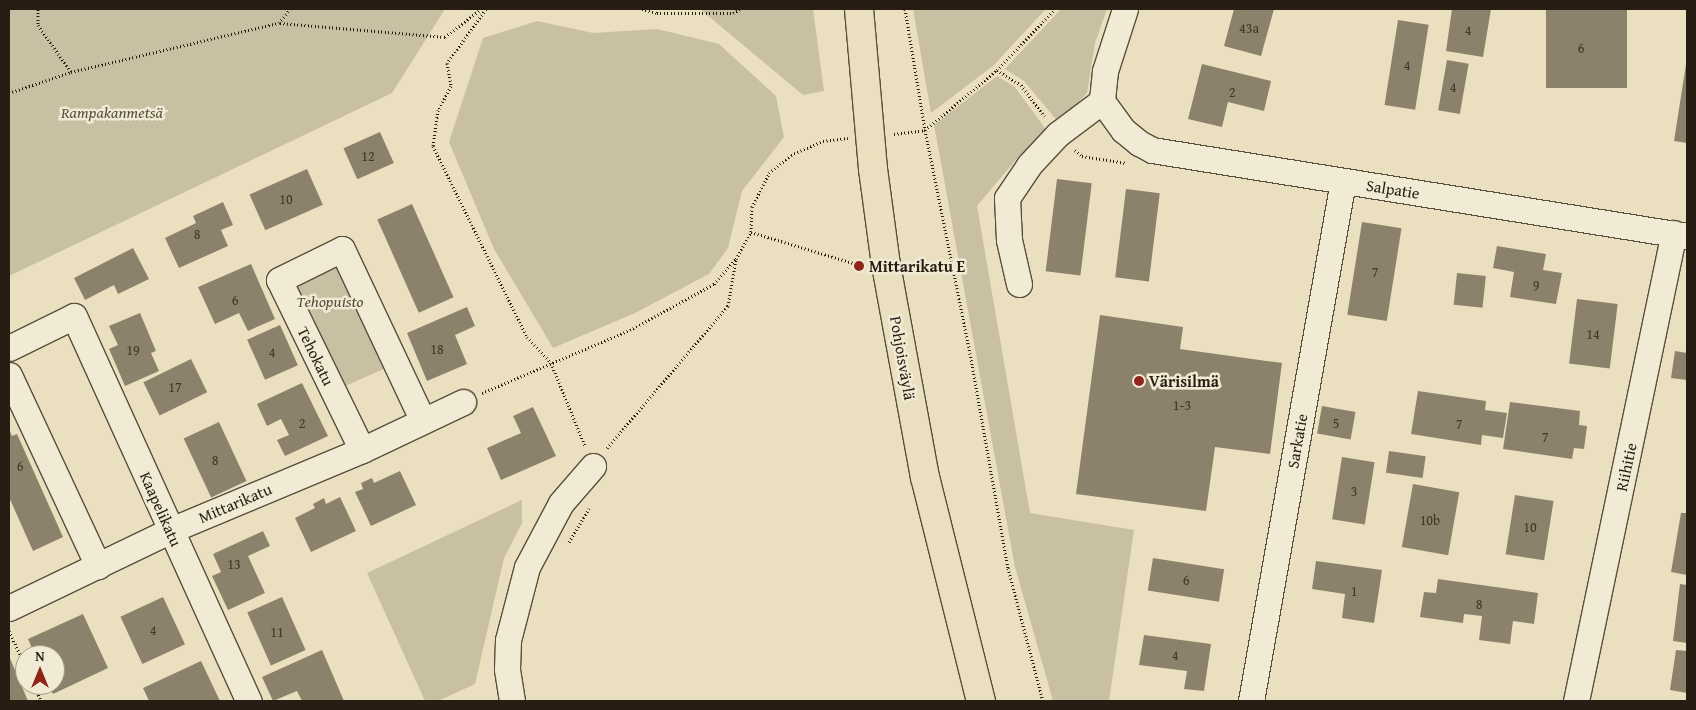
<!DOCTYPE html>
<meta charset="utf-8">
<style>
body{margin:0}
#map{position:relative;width:1696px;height:710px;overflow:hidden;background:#eae0bf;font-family:"Gentium Book Plus",serif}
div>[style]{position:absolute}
.green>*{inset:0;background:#c9bfa2;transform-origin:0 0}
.building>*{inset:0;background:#8c826c;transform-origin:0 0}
.path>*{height:3px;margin-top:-1.5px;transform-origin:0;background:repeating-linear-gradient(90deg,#271d12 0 1px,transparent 0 3.5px)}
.roads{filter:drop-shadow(1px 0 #584e3d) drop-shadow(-1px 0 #584e3d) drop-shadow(0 1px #584e3d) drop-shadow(0 -1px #584e3d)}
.minor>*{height:25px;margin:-12.5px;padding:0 12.5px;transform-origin:12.5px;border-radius:12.5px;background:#f1ebd5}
.major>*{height:28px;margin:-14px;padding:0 14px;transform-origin:14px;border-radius:14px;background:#eae0bf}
.dots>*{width:14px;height:14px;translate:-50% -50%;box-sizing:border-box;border:2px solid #f1ebd5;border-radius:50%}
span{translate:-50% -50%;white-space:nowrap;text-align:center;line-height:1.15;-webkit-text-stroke:5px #f1ebd5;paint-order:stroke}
.number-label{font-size:14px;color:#403628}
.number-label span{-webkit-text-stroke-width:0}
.park-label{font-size:16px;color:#584e3d;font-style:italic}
.street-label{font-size:16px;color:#271d12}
.poi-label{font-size:16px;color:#271d12;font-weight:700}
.left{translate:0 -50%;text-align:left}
.frame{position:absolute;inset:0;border:10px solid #271d12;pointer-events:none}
.north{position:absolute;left:15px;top:645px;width:50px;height:50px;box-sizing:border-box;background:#f1ebd5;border:1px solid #a09987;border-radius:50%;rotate:0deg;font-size:14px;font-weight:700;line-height:20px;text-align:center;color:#271d12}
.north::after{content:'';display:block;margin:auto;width:18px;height:22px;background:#8f2418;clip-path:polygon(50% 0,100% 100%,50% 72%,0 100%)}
</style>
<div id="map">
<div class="green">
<i style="clip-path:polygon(9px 9px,445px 9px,392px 93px,9px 276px)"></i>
<i style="clip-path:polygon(700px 9px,813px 9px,824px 91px,803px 95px)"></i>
<i style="clip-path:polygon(913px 9px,1046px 9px,993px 66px,931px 113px)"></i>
<i style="clip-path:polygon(1061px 9px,1107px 9px,1095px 43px,1087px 93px,1059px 123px,1024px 81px,1005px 69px)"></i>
<i style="clip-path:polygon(537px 21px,593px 33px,657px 29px,719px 44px,776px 96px,784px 137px,742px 191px,728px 248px,709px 274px,635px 313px,553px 348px,494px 249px,449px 142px,483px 38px)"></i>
<i style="clip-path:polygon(997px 76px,1015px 87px,1047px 131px,1019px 156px,977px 206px,1030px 513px,1134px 530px,1109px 701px,1053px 701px,1015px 567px,934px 125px)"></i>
<i style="left:341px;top:263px;width:114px;height:53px;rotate:66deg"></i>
<i style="clip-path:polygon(522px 500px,522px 523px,504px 558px,475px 684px,438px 701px,425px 701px,367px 573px)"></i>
</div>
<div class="building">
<i style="clip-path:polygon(1234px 9px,1274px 9px,1261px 56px,1224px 46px)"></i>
<i style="clip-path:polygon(1452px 9px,1491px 9px,1483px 57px,1446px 51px)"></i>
<i style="left:1546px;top:9px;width:81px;height:79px"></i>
<i style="left:1398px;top:20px;width:31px;height:86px;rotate:9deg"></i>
<i style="left:1447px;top:60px;width:22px;height:51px;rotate:10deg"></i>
<i style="clip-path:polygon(1202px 64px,1271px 81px,1264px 111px,1228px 102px,1222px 127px,1188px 119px)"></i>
<i style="clip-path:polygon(1686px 64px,1687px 64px,1687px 143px,1674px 141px)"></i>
<i style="left:380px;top:132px;width:34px;height:40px;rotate:66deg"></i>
<i style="left:307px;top:169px;width:39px;height:63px;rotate:66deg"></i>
<i style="left:1057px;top:179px;width:35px;height:93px;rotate:7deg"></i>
<i style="left:1126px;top:189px;width:34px;height:89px;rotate:7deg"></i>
<i style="clip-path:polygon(223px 202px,233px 225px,221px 230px,228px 246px,179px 268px,165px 238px,196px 223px,193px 216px)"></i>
<i style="left:412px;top:204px;width:102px;height:38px;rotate:66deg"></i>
<i style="left:1362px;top:222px;width:40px;height:94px;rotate:9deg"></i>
<i style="clip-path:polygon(1497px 246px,1546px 254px,1543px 270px,1562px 273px,1556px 304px,1510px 297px,1514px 272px,1493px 268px)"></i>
<i style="clip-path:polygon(133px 248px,149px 279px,118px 294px,114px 285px,85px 300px,74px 278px)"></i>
<i style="clip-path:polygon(251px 264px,275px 319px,248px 331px,239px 313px,215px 324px,198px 287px)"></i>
<i style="left:1457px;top:273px;width:29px;height:32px;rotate:6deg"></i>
<i style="left:1577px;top:299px;width:41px;height:65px;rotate:7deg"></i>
<i style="clip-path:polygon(467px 307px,475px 326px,455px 335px,467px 364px,427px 381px,407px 333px)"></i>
<i style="clip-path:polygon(140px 313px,156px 351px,151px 353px,159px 371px,125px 386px,109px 349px,118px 345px,109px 326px)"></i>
<i style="clip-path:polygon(1100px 315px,1183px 327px,1180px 349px,1282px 363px,1270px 454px,1215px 447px,1206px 511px,1076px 494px)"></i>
<i style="left:280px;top:325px;width:44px;height:36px;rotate:66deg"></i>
<i style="clip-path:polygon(1675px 351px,1687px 353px,1687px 380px,1671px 378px)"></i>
<i style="left:191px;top:359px;width:37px;height:53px;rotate:64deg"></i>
<i style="clip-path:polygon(302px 383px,328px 436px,285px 456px,277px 440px,289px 435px,281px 419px,267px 426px,257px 404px)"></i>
<i style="clip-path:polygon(1418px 391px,1486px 401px,1485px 410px,1507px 413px,1503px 438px,1482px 435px,1481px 445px,1411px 434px)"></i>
<i style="clip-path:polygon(1510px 402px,1580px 411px,1579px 425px,1587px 426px,1584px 449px,1574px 448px,1572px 459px,1503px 449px)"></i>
<i style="left:1322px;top:406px;width:34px;height:28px;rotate:10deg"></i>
<i style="clip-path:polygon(533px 407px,556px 456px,501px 480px,487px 448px,521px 433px,513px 416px)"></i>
<i style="left:219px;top:422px;width:65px;height:39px;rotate:65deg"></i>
<i style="clip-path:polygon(9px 429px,12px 436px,17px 434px,63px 537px,33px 551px,9px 497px)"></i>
<i style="left:1389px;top:451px;width:37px;height:22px;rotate:8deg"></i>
<i style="left:1342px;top:457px;width:33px;height:63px;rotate:9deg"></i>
<i style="clip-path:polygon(400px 471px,416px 505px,371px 526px,355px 492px,363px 489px,361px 483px,372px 478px,374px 483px)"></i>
<i style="left:1413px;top:484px;width:47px;height:64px;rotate:10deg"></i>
<i style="left:1515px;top:495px;width:39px;height:60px;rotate:9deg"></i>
<i style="clip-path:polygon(340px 497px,356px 531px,311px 552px,295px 518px,315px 508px,313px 504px,324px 498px,326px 504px)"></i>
<i style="clip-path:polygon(1681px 513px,1687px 513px,1687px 575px,1671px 572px)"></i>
<i style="clip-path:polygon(263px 531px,270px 546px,248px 556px,265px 593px,228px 610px,212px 576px,221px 572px,213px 554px)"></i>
<i style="left:1153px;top:558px;width:72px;height:33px;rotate:9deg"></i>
<i style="clip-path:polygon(1316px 561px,1382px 570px,1374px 623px,1342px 618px,1345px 594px,1312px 589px)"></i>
<i style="clip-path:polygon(1438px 579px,1538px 593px,1534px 624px,1513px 621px,1510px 644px,1479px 640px,1482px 616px,1464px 614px,1463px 623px,1420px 617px,1424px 592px,1436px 593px)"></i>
<i style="clip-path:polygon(1680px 584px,1687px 585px,1687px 643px,1673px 641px)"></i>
<i style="left:163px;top:597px;width:52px;height:47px;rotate:65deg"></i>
<i style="left:282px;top:597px;width:58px;height:38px;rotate:66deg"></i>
<i style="clip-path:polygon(83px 614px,108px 668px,53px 694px,49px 685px,55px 685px,55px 655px,35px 655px,28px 639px)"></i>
<i style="clip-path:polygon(1144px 635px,1211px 644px,1204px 691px,1184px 689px,1187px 671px,1139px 665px)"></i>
<i style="clip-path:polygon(322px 650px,344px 701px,302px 701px,297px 691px,273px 701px,262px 677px)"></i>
<i style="clip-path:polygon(1676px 650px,1687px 651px,1687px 693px,1670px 690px)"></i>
<i style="clip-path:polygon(9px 656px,28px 701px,9px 701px)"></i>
<i style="clip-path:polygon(201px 661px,220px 701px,149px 701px,143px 688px)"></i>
</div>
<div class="path">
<i style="left:38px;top:9px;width:16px;rotate:90deg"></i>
<i style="left:38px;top:25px;width:57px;rotate:54.9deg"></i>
<i style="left:486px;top:9px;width:67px;rotate:125.8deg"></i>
<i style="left:447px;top:63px;width:23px;rotate:80deg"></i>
<i style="left:451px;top:86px;width:27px;rotate:118deg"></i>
<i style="left:438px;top:110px;width:36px;rotate:98deg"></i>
<i style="left:433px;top:146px;width:213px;rotate:63.8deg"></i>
<i style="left:527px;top:337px;width:35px;rotate:47deg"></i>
<i style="left:551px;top:363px;width:90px;rotate:67.7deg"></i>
<i style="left:642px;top:9px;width:16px;rotate:15deg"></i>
<i style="left:657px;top:13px;width:76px"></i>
<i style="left:733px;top:13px;width:9px;rotate:-27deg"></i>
<i style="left:905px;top:9px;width:123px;rotate:80.6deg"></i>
<i style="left:925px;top:130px;width:227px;rotate:78.6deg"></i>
<i style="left:970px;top:353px;width:218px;rotate:80deg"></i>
<i style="left:1008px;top:568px;width:138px;rotate:75.3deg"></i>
<i style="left:280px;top:23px;width:166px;rotate:4.8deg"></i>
<i style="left:445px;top:37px;width:46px;rotate:-37.9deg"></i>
<i style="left:997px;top:70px;width:28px;rotate:32deg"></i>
<i style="left:1021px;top:85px;width:39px;rotate:53deg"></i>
<i style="left:9px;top:93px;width:65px;rotate:-18.7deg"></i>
<i style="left:71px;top:72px;width:214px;rotate:-13.3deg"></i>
<i style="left:279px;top:23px;width:18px;rotate:-52deg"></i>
<i style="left:894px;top:134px;width:31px;rotate:-7deg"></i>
<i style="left:925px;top:130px;width:94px;rotate:-39.8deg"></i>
<i style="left:997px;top:70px;width:84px;rotate:-46.4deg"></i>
<i style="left:1075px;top:150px;width:9px;rotate:41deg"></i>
<i style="left:1082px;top:156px;width:45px;rotate:9deg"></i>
<i style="left:751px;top:232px;width:117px;rotate:16.9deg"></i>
<i style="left:482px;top:393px;width:161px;rotate:-23.1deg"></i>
<i style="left:630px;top:330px;width:96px;rotate:-28.7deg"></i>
<i style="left:714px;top:284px;width:33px;rotate:-49deg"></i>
<i style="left:736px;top:259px;width:31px;rotate:-61deg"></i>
<i style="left:751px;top:232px;width:25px;rotate:-88deg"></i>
<i style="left:752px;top:207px;width:38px;rotate:-63deg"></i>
<i style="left:769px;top:173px;width:28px;rotate:-39deg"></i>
<i style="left:791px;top:155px;width:35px;rotate:-24deg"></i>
<i style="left:823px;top:141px;width:25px;rotate:-7deg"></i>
<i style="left:607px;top:448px;width:187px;rotate:-49.6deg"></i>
<i style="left:728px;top:306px;width:48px;rotate:-80.3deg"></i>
<i style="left:569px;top:542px;width:39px;rotate:-59deg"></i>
<i style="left:9px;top:631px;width:38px;rotate:65deg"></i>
<i style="left:34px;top:685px;width:17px;rotate:66deg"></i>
</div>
<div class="roads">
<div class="minor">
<i style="left:1125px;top:9px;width:65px;rotate:107.9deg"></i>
<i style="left:1105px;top:71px;width:30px;rotate:96deg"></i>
<i style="left:1102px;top:101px;width:36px;rotate:54deg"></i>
<i style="left:1123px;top:130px;width:21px;rotate:39deg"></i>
<i style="left:1139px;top:143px;width:15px;rotate:28deg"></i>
<i style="left:1152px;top:150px;width:542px;rotate:9.13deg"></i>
<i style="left:1019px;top:284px;width:45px;rotate:-102.8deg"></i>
<i style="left:1009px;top:240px;width:42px;rotate:-92.7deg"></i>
<i style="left:1007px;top:198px;width:40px;rotate:-56deg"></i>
<i style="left:1029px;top:165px;width:42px;rotate:-46.9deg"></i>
<i style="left:1058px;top:134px;width:55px;rotate:-36.9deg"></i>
<i style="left:9px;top:348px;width:72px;rotate:-26.2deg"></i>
<i style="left:74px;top:316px;width:423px;rotate:65.6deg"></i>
<i style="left:9px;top:375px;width:211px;rotate:65deg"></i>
<i style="left:362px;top:450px;width:189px;rotate:-116deg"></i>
<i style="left:279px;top:280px;width:70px;rotate:-26.2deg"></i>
<i style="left:342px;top:249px;width:190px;rotate:64.8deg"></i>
<i style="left:9px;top:608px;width:180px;rotate:-25.7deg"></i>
<i style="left:171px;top:530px;width:207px;rotate:-22.7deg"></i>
<i style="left:362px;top:450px;width:112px;rotate:-25.4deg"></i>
<i style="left:512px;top:701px;width:32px;rotate:-99deg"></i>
<i style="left:507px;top:669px;width:29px;rotate:-88deg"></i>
<i style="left:508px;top:640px;width:75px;rotate:-75.4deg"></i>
<i style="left:527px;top:567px;width:72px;rotate:-62deg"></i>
<i style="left:561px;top:503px;width:49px;rotate:-49.1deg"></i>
<i style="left:1251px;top:701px;width:528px;rotate:-79.97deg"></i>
<i style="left:1576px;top:701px;width:478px;rotate:-78.2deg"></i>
</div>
<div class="major">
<i style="left:859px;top:9px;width:161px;rotate:85deg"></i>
<i style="left:873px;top:169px;width:97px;rotate:82.3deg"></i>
<i style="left:886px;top:265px;width:216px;rotate:79.6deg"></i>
<i style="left:925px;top:477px;width:231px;rotate:76deg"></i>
</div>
</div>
<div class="dots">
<i style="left:859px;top:266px;background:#8f2418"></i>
<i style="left:1139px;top:381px;background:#8f2418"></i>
</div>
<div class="number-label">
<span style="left:1249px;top:28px">43a</span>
<span style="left:1468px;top:30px">4</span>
<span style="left:1581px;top:48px">6</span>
<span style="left:1407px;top:65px">4</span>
<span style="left:1453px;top:87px">4</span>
<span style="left:1232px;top:92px">2</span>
<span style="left:368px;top:156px">12</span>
<span style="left:286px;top:199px">10</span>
<span style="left:197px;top:234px">8</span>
<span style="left:1375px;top:272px">7</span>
<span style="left:1536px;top:285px">9</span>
<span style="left:235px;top:300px">6</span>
<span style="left:1593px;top:334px">14</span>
<span style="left:437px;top:349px">18</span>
<span style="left:133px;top:350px">19</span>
<span style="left:272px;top:352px">4</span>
<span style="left:175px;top:387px">17</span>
<span style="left:1182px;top:405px">1-3</span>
<span style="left:302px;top:423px">2</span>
<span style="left:1336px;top:423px">5</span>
<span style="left:1459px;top:424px">7</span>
<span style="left:1545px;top:437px">7</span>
<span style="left:215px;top:460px">8</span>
<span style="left:20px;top:466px">6</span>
<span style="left:1354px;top:491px">3</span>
<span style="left:1430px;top:520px">10b</span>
<span style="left:1530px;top:527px">10</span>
<span style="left:234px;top:564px">13</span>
<span style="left:1186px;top:580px">6</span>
<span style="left:1354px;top:591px">1</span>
<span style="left:1479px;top:604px">8</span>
<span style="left:153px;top:630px">4</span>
<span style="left:277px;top:632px">11</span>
<span style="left:1175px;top:655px">4</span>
</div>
<div class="park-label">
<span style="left:112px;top:112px">Rampakanmetsä</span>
<span style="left:330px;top:301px">Tehopuisto</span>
</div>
<div class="street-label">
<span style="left:1393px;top:189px;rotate:9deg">Salpatie</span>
<span style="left:316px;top:356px;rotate:64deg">Tehokatu</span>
<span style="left:903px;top:358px;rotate:80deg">Pohjoisväylä</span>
<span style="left:1297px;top:441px;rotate:-80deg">Sarkatie</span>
<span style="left:1626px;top:467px;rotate:-78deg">Riihitie</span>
<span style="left:235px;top:503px;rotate:-23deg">Mittarikatu</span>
<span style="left:161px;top:509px;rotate:66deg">Kaapelikatu</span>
</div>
<div class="poi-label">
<span class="left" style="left:869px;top:266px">Mittarikatu E</span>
<span class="left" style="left:1149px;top:381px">Värisilmä</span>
</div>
<div class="frame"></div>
<div class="north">N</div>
</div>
